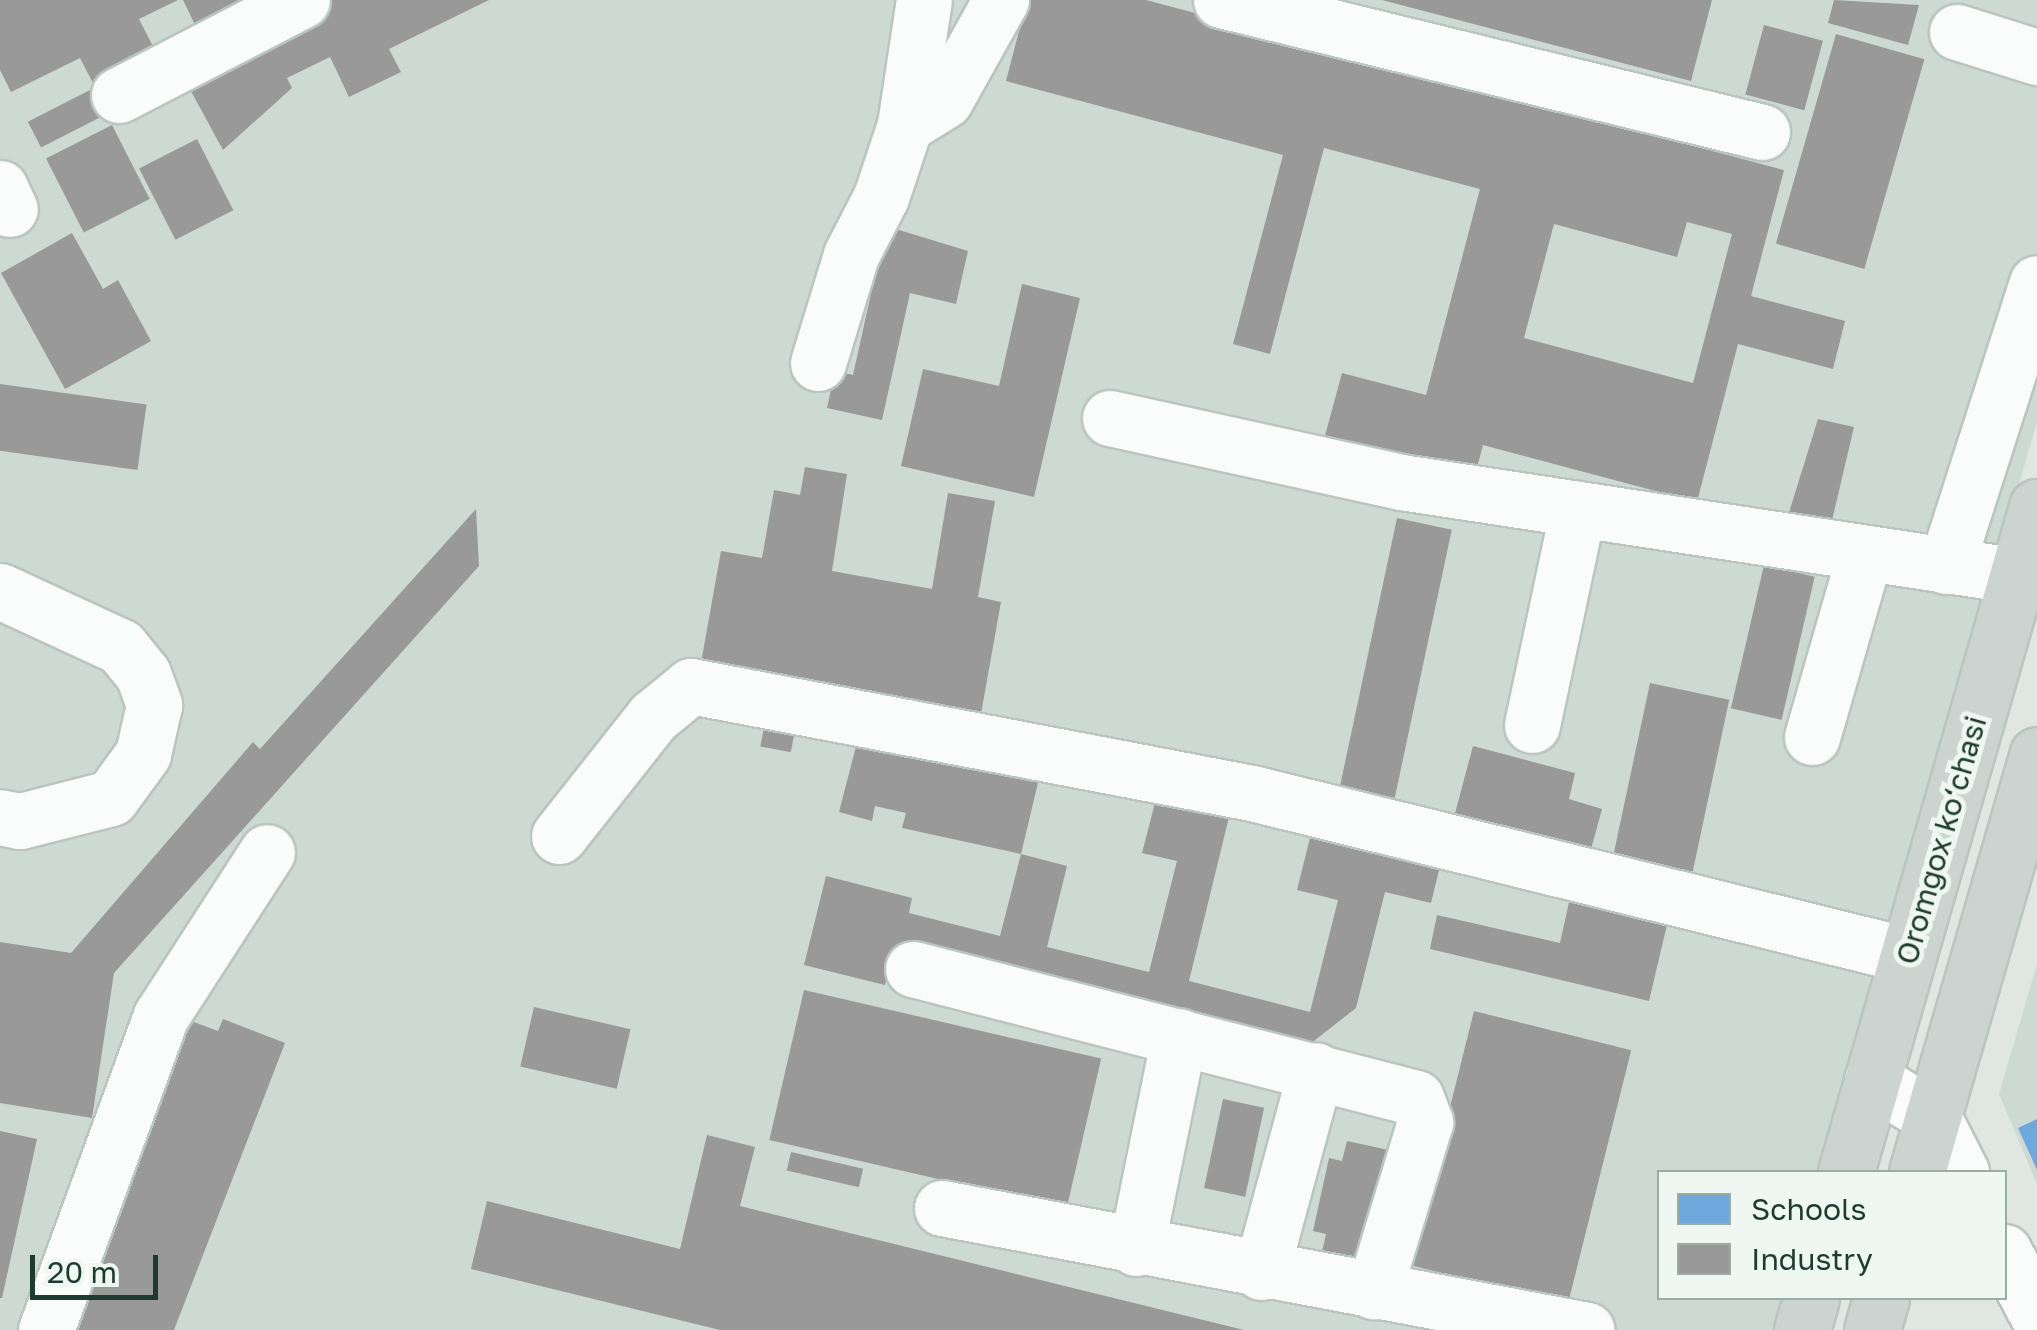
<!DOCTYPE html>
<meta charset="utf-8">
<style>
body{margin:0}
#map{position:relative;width:2037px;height:1330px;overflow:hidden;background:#e0e7e3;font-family:"Golos Text",sans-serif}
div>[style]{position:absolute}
.built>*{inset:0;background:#cdd9d3}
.schools>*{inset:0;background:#6fa8dc}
.industry>*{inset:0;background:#999;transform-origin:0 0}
.roads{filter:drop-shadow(2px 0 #bac4c0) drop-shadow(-2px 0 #bac4c0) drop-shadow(0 2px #bac4c0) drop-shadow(0 -2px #bac4c0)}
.minor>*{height:55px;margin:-27.5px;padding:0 27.5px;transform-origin:27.5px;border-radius:27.5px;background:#fafbfb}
.major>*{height:55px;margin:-27.5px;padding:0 27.5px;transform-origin:27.5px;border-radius:27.5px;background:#ccd4d1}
span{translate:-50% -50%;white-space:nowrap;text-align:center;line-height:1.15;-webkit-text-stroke:10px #eef7f1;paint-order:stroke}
.street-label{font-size:30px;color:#1e3b30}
.legend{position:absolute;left:1657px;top:1170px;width:350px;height:130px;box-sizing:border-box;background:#eef7f1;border:2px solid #9baca4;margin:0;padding:12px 18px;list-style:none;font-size:30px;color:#1e3b30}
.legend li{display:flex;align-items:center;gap:20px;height:50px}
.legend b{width:50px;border:2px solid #9baca4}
.scale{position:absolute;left:30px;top:1255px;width:128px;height:45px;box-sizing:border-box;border:5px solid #1e3b30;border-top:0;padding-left:12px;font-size:30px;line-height:35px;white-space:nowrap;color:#1e3b30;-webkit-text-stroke:8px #eef7f1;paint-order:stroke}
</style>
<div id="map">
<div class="built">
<i style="clip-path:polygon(0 0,2037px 0,2037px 422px,1820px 1172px,1660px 1172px,1660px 1298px,1784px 1298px,1774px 1330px,0 1330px)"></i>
<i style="clip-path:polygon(2037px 964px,2037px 1184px,1999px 1094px)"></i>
</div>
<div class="schools">
<i style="clip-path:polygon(2037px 1119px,2037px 1170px,2018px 1128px)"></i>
</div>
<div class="industry">
<i style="clip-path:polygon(0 0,178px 0,139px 19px,159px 58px,96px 89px,80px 58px,11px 92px,0 70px)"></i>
<i style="clip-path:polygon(183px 0,264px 0,199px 33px)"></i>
<i style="clip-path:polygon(325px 0,489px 0,389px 49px,401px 72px,349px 97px,330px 57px,287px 78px,292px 88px,223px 150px,186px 82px)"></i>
<i style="clip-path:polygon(evenodd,1027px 0,1146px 0,1784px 170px,1751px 296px,1845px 321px,1833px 369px,1738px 344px,1697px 502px,1483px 445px,1473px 483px,1323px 443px,1342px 373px,1426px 395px,1480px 189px,1324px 148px,1270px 354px,1233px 344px,1283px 155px,1006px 81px,1027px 0,1687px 222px,1732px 234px,1693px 383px,1524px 338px,1554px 224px,1677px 257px,1687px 222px)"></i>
<i style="clip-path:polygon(1382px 0,1712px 0,1691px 81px)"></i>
<i style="clip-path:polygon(1834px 0,1919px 5px,1908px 45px,1828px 23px)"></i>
<i style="left:1764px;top:25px;width:61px;height:72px;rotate:15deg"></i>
<i style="left:1836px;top:34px;width:92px;height:218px;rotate:16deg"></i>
<i style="left:92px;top:89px;width:29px;height:72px;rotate:63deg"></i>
<i style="left:112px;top:125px;width:83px;height:74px;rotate:63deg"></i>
<i style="left:197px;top:139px;width:80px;height:65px;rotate:63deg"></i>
<i style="clip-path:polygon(886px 226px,968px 251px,956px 304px,910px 293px,882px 420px,827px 408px,835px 371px,853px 375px)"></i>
<i style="clip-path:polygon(72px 233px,103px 289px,118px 280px,151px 341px,65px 389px,1px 273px)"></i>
<i style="clip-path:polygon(1022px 284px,1080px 298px,1034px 497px,901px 466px,923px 369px,999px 386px)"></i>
<i style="left:0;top:384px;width:148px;height:66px;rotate:8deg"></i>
<i style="clip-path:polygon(1818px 419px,1854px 427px,1830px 529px,1787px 519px)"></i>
<i style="clip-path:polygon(805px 467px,847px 474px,832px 571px,932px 589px,948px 493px,995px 501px,978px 597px,1001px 602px,979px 725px,699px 674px,721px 551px,762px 558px,774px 490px,800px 495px)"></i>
<i style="clip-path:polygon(476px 509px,479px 566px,114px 973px,92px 1118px,0 1103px,0 942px,71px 953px,253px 742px,260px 749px)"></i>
<i style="left:1397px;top:518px;width:56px;height:274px;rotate:12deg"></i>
<i style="left:1764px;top:565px;width:52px;height:147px;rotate:13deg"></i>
<i style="left:1650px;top:683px;width:81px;height:178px;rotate:12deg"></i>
<i style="left:766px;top:717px;width:31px;height:30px;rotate:11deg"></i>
<i style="clip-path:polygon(860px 731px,1042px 766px,1021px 854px,902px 828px,906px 813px,875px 806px,872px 821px,839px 812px)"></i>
<i style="clip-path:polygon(1473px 746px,1575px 773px,1569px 799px,1602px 809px,1590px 853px,1454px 817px)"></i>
<i style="clip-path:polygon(1157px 795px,1230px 813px,1189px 981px,1310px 1012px,1338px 900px,1297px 890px,1311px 834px,1440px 866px,1431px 903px,1385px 892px,1356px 1008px,1301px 1051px,894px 949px,885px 985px,804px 965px,826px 876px,912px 898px,909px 913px,1000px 936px,1021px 854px,1067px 866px,1047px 947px,1149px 972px,1177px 861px,1142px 853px)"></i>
<i style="clip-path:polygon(1573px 884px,1671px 908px,1649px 1001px,1430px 949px,1437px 915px,1560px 943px)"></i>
<i style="left:804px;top:990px;width:305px;height:154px;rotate:13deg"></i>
<i style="left:534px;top:1007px;width:99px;height:61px;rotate:13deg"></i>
<i style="left:1474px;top:1011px;width:162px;height:262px;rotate:14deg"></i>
<i style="clip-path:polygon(223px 1019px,285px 1043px,174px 1330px,72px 1330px,191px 1021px,218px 1031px)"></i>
<i style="left:1223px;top:1099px;width:42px;height:91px;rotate:12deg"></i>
<i style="clip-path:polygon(0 1131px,37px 1139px,2px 1298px,0 1298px)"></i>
<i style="clip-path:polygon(707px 1135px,755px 1147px,740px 1206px,1244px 1330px,720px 1330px,471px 1269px,487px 1201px,680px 1249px)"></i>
<i style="clip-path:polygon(1347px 1141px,1393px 1151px,1368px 1262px,1322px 1252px,1326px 1234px,1313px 1231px,1329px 1158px,1342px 1161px)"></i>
<i style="left:791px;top:1152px;width:74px;height:19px;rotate:13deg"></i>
</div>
<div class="roads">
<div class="minor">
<i style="left:1221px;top:0;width:557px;rotate:13.71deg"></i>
<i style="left:1957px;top:32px;width:84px;rotate:17.4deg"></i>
<i style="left:119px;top:95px;width:206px;rotate:-27.4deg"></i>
<i style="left:905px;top:125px;width:47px;rotate:-32deg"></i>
<i style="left:945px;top:100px;width:115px;rotate:-60.8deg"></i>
<i style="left:0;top:188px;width:23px;rotate:65deg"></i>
<i style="left:818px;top:363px;width:113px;rotate:-73deg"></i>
<i style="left:851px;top:255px;width:65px;rotate:-62.7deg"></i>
<i style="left:881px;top:197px;width:76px;rotate:-71.6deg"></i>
<i style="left:905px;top:125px;width:126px;rotate:-81.4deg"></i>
<i style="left:1110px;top:418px;width:298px;rotate:12.4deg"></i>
<i style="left:1401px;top:482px;width:625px;rotate:8.65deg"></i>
<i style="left:1946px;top:566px;width:297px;rotate:-72.2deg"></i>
<i style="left:0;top:591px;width:133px;rotate:24.8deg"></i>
<i style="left:121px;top:647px;width:35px;rotate:51deg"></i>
<i style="left:143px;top:674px;width:33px;rotate:70deg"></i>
<i style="left:154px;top:705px;width:50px;rotate:102.7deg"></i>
<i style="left:143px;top:754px;width:54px;rotate:126deg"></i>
<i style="left:111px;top:798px;width:94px;rotate:165.8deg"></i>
<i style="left:20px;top:821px;width:20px;rotate:-169deg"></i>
<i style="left:1532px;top:725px;width:221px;rotate:-78deg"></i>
<i style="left:1812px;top:737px;width:191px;rotate:-73.9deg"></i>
<i style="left:559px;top:836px;width:152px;rotate:-51.7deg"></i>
<i style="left:653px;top:717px;width:49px;rotate:-39.2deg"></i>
<i style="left:691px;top:686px;width:571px;rotate:10.8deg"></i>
<i style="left:1252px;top:793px;width:675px;rotate:13.89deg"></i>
<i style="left:913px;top:969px;width:519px;rotate:14.38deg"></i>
<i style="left:1416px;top:1098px;width:26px;rotate:69deg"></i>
<i style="left:1425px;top:1122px;width:177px;rotate:106.8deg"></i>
<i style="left:1872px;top:1080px;width:71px;rotate:31.2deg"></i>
<i style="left:1933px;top:1117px;width:62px;rotate:63deg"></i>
<i style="left:942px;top:1208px;width:656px;rotate:10.71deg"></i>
<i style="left:1136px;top:1248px;width:216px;rotate:-78.5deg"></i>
<i style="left:2004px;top:1252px;width:70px;rotate:62deg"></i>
<i style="left:1261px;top:1272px;width:209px;rotate:-74.8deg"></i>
<i style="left:46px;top:1330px;width:334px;rotate:-69.9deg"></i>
<i style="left:161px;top:1016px;width:195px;rotate:-57.1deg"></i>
</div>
<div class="major">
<i style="left:1846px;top:1172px;width:692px;rotate:-73.97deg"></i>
<i style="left:1917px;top:1172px;width:434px;rotate:-73.9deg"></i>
<i style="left:1802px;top:1330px;width:33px;rotate:-74deg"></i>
<i style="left:1872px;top:1330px;width:33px;rotate:-74deg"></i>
</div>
</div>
<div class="street-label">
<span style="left:1941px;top:840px;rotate:-74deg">Oromgox ko‘chasi</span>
</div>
<ul class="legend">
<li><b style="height:28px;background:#6fa8dc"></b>Schools</li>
<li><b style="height:28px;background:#999"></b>Industry</li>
</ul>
<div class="scale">20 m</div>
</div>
